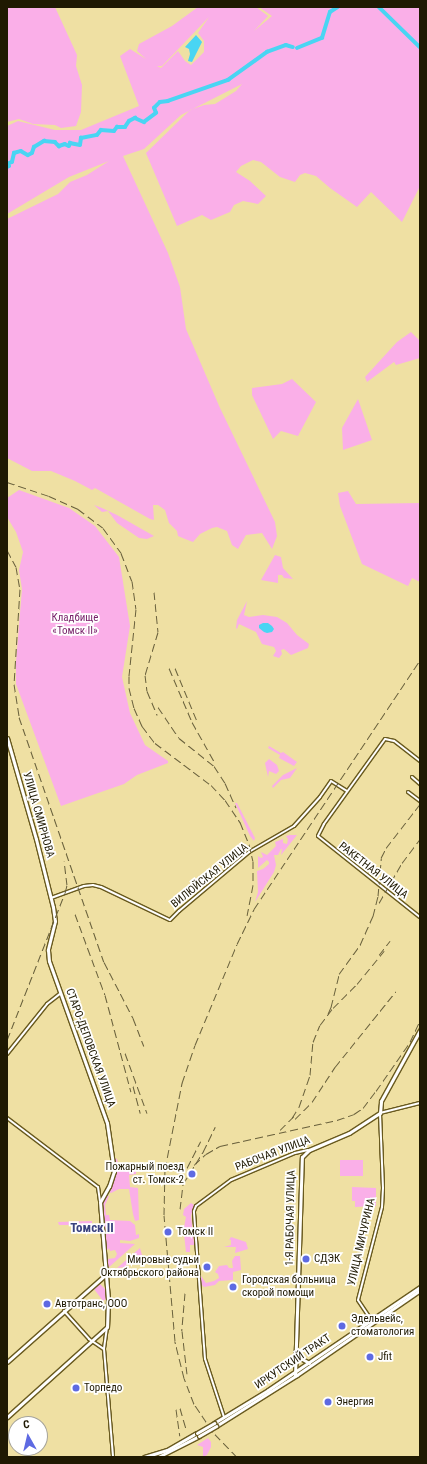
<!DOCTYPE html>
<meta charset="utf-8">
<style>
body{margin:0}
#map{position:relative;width:427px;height:1464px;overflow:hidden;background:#efe0a3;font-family:"Roboto Condensed",sans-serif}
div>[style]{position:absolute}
.green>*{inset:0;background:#faafe8;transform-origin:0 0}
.water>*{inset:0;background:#49d5f3}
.river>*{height:3.5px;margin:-1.75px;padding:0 1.75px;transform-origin:1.75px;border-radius:1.75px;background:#49d5f3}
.roads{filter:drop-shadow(1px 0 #695a1f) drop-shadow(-1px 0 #695a1f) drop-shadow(0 1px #695a1f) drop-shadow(0 -1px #695a1f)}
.minor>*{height:2px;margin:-1px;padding:0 1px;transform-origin:1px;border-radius:1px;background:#fff}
.major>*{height:3px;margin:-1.5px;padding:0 1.5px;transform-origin:1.5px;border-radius:1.5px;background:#fff}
.rail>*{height:1px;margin-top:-0.5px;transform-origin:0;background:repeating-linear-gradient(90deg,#685f3b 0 8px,transparent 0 12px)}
.bridges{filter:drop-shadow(1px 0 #695a1f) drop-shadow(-1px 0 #695a1f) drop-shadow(0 1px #695a1f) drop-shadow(0 -1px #695a1f)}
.major-bridge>*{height:3px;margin:-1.5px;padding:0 1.5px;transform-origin:1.5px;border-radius:1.5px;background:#fff}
.dots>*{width:11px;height:11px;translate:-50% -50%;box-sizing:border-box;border:2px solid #fff;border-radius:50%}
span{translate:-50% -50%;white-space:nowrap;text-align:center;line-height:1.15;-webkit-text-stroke:3.5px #fff;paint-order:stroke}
.park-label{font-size:11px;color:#751e67}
.street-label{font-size:11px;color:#1f1902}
.poi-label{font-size:11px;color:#1f1902}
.right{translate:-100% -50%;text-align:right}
.left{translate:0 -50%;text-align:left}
.quarter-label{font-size:13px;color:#3b437f;font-weight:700}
.frame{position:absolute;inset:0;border:8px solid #1f1902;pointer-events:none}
.north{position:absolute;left:8px;top:1416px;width:40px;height:40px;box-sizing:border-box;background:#fff;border:1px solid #a5a39a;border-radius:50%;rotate:352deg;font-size:11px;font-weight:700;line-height:16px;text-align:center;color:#1f1902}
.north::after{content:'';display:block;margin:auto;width:14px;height:18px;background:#5e6ae2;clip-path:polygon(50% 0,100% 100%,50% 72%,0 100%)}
</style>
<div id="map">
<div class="green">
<i style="clip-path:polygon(7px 7px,55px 7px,77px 55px,76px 66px,82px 85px,81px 112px,76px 126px,61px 128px,55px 125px,33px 124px,19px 119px,7px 122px)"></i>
<i style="clip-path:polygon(evenodd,198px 7px,256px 7px,268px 16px,254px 31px,272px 16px,259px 7px,420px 7px,420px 186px,402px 222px,371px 192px,357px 207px,330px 188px,316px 176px,305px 173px,300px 175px,295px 182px,280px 177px,261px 162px,253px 160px,241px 166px,236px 172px,250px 181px,266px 196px,258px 204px,243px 201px,234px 205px,230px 212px,211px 220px,202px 215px,177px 226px,146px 153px,190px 110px,204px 105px,215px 104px,236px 91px,242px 84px,181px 115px,144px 149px,123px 156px,168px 253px,180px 287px,186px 329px,220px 408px,275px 522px,277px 536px,272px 549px,262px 533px,246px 535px,238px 549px,232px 545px,227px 531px,217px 527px,212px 528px,200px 534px,193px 542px,185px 539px,178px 536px,177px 531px,169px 523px,165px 510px,158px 505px,153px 505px,154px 520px,150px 519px,95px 488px,92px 490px,75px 481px,51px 471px,32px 471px,7px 458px,7px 219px,58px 194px,70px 182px,87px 175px,109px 161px,69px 177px,7px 214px,7px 126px,18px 121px,55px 130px,81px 130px,139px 106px,120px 56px,130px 49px,146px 59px,137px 51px,139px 44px,172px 26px,198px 7px,209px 17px,198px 33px,204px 41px,204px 52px,191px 65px,185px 61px,178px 51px,161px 68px,157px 66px,162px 66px,209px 17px)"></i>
<i style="clip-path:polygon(411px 332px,420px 341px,420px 358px,396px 365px,394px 362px,367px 382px,365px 377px,397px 342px)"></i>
<i style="clip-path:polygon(292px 379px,316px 402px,298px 436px,281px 431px,273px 439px,252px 395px,252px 388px,282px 384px)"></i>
<i style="clip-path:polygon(358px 399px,372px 440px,343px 450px,342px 428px)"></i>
<i style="clip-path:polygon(19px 490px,69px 508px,95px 526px,119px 557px,130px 626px,122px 677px,130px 713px,145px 745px,168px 761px,168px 763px,137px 775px,124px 784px,61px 806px,16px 684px,16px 662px,22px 589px,19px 570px,23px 552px,16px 532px,7px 517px,7px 498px)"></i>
<i style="clip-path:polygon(348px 491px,356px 504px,420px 503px,420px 582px,412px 578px,408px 586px,362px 564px,340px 506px,338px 493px)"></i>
<i style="clip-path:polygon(94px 505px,102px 508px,117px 515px,154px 536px,147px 539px,139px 538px,117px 523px,108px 511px,102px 512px)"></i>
<i style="clip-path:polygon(275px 555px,281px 557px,283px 568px,293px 579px,284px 578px,282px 575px,278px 575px,278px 583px,261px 580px)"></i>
<i style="clip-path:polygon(247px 601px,244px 615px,249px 617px,263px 615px,277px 617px,287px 623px,297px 635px,309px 644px,308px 648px,291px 655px,284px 649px,281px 650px,282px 654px,279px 658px,273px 656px,276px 651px,274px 647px,262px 644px,256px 632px,239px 624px,237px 629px,236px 628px,237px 620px)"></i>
<i style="clip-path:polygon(269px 746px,281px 753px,283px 752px,297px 762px,294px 766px,279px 758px,280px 755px,268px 748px)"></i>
<i style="clip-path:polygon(269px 759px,277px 765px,279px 771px,276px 774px,269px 771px,268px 777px,265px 763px)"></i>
<i style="clip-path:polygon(297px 768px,290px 778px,281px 780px,273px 788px,272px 786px,283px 775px)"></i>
<i style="clip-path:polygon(235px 803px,237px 803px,255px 838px,254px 841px,250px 836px)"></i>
<i style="clip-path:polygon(290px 835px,297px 835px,281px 855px,282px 849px,281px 849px,278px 855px,274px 855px,276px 865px,274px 872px,255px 902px,258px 892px,257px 871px,263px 869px,269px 864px,269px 862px,267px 860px,258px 868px,258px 856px,261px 858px,263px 857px,261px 852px,267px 855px,276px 846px,275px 842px,283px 839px,283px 843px,287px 844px,288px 839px,286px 836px)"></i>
<i style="clip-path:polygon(113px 1158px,117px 1159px,119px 1169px,136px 1167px,136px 1174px,129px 1175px,130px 1187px,138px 1188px,139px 1220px,135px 1221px,133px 1214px,129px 1189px,119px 1189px,111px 1193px,108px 1191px,115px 1172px)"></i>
<i style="left:340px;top:1160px;width:23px;height:16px"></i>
<i style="clip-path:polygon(352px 1187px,376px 1188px,376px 1206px,355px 1207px,355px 1201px,352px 1201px)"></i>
<i style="clip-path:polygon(106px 1195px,109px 1196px,105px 1205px,106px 1215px,109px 1215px,110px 1220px,130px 1221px,135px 1225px,136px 1235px,139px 1234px,139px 1238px,130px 1241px,120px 1240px,120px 1243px,135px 1244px,108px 1268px,106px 1261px,108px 1259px,115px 1258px,117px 1254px,115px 1250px,110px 1251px,109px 1248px,108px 1250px,104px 1246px,102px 1202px)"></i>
<i style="clip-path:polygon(191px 1203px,194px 1205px,191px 1216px,194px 1243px,194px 1245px,190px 1245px,190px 1252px,186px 1252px,184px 1234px,186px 1232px,184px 1227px,186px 1217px,183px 1215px,184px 1209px)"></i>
<i style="clip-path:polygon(92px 1221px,92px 1223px,87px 1225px,59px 1225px,58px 1222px)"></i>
<i style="clip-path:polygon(231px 1237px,246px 1242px,248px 1249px,235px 1253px,236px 1247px,224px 1247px,231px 1245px,231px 1240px,229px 1240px)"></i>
<i style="clip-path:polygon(140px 1248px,142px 1255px,133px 1256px,125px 1267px,117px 1268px)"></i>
<i style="clip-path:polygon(235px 1256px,240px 1256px,241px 1270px,233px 1272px,233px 1280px,219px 1281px,215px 1285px,204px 1287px,201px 1284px,201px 1276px,206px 1283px,214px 1281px,219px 1278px,218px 1274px,215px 1272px,219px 1266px,227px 1265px,229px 1268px,233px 1268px,232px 1261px)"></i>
<i style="clip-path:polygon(100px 1284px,105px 1289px,106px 1299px,103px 1301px,94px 1289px)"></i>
<i style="clip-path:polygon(208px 1438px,211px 1442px,211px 1447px,207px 1455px,203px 1457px,203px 1447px,197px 1445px)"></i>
</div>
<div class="water">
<i style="clip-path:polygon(196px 35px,202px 42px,192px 62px,188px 61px,190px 54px,189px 49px,185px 47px)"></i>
<i style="clip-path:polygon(263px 623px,268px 623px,272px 626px,274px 629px,272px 632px,267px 633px,264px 632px,259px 628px,259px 625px)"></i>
</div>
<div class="river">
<i style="left:379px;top:7px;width:57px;rotate:44.3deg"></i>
<i style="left:297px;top:48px;width:27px;rotate:-22deg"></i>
<i style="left:322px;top:38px;width:27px;rotate:-73deg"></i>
<i style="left:330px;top:12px;width:9px;rotate:-32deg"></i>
<i style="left:7px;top:164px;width:5px;rotate:-22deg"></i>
<i style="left:12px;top:162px;width:9px;rotate:-77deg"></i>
<i style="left:14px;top:153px;width:7px;rotate:-16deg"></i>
<i style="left:21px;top:151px;width:8px;rotate:30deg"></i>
<i style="left:28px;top:155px;width:4px;rotate:-27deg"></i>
<i style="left:32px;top:153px;width:6px;rotate:-72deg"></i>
<i style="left:34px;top:147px;width:12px;rotate:-31deg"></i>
<i style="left:44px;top:141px;width:11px;rotate:5deg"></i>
<i style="left:55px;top:142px;width:6px;rotate:45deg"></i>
<i style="left:59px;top:146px;width:6px;rotate:-18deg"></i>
<i style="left:65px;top:144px;width:4px;rotate:27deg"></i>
<i style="left:69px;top:146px;width:3px;rotate:-72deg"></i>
<i style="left:70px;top:143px;width:10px;rotate:11deg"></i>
<i style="left:80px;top:145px;width:7px;rotate:-82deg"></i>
<i style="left:81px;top:138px;width:16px;rotate:-11deg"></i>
<i style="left:97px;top:135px;width:6px;rotate:-51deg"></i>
<i style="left:101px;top:130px;width:13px;rotate:4deg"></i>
<i style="left:114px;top:131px;width:5px;rotate:-53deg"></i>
<i style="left:117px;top:127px;width:8px"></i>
<i style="left:125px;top:127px;width:7px;rotate:-56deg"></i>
<i style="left:129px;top:121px;width:7px;rotate:-27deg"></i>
<i style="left:135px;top:118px;width:10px;rotate:24deg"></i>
<i style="left:144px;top:122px;width:15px;rotate:-37deg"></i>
<i style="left:156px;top:113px;width:5px;rotate:-112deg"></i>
<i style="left:154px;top:108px;width:8px;rotate:-45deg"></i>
<i style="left:160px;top:102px;width:8px;rotate:-7deg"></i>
<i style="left:168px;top:101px;width:64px;rotate:-19.3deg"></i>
<i style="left:228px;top:80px;width:48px;rotate:-35.7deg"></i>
<i style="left:267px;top:52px;width:20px;rotate:-20deg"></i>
<i style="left:286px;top:45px;width:7px;rotate:16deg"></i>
<i style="left:7px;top:166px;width:2px"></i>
<i style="left:9px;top:166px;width:3px;rotate:135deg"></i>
</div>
<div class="roads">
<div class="minor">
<i style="left:420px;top:761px;width:33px;rotate:-142deg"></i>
<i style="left:394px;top:741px;width:9px;rotate:-167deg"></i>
<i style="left:385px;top:739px;width:105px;rotate:125.7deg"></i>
<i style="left:324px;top:824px;width:13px;rotate:117deg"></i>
<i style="left:318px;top:836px;width:130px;rotate:38.5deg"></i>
<i style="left:412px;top:777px;width:11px;rotate:41deg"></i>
<i style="left:408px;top:792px;width:15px;rotate:37deg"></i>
<i style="left:51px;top:898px;width:35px;rotate:-20deg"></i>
<i style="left:84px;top:886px;width:9px;rotate:-6deg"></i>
<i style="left:93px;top:885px;width:8px;rotate:14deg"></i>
<i style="left:101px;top:887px;width:76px;rotate:25.6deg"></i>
<i style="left:170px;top:920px;width:13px;rotate:-45deg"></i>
<i style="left:179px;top:911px;width:92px;rotate:-40.1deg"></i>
<i style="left:249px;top:852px;width:52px;rotate:-30deg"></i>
<i style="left:294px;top:826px;width:39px;rotate:-48deg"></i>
<i style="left:320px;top:797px;width:19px;rotate:-55deg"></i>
<i style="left:331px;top:781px;width:19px;rotate:32deg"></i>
<i style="left:7px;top:1054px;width:64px;rotate:-51.3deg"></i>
<i style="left:47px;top:1004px;width:16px;rotate:-38deg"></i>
<i style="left:7px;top:1118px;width:114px;rotate:37.2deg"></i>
<i style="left:98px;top:1187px;width:14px;rotate:82deg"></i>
<i style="left:64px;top:1311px;width:38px;rotate:48deg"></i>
<i style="left:89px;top:1339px;width:18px;rotate:34deg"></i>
<i style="left:372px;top:1321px;width:25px;rotate:-124deg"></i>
<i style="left:358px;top:1300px;width:96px;rotate:-75.5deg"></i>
<i style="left:382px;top:1207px;width:19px;rotate:-87deg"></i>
<i style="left:383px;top:1188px;width:75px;rotate:-92.3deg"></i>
<i style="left:380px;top:1113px;width:41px;rotate:-14deg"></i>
<i style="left:107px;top:1327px;width:22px;rotate:98deg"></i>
<i style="left:104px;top:1349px;width:108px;rotate:85.2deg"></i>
<i style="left:224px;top:1417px;width:61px;rotate:-108.1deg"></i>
<i style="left:205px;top:1359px;width:148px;rotate:-94.3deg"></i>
<i style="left:194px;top:1211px;width:5px;rotate:-68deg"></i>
<i style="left:196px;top:1206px;width:44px;rotate:-36.6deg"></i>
<i style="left:231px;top:1180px;width:69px;rotate:-22.9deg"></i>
<i style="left:295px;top:1153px;width:13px;rotate:-13deg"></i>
</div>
<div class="major">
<i style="left:7px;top:738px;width:105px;rotate:74deg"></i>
<i style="left:36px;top:839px;width:70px;rotate:76deg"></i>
<i style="left:53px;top:907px;width:14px;rotate:82deg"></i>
<i style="left:55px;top:921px;width:30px;rotate:104deg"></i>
<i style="left:48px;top:950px;width:11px;rotate:85deg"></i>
<i style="left:49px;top:961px;width:172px;rotate:70.3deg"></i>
<i style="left:107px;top:1123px;width:49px;rotate:81.7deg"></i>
<i style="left:114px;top:1171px;width:16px;rotate:108deg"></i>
<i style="left:109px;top:1186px;width:18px;rotate:119deg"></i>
<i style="left:100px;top:1202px;width:98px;rotate:85.3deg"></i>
<i style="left:108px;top:1300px;width:27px;rotate:92deg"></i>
<i style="left:107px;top:1327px;width:135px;rotate:138deg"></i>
<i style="left:297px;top:1356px;width:14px;rotate:30deg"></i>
<i style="left:7px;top:1362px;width:131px;rotate:-41.6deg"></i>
<i style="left:295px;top:1376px;width:219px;rotate:-88.2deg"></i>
<i style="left:302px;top:1157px;width:10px;rotate:-45deg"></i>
<i style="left:309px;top:1150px;width:43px;rotate:-23deg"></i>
<i style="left:349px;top:1133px;width:37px;rotate:-33deg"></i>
<i style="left:380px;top:1113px;width:12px;rotate:-85deg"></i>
<i style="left:381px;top:1101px;width:81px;rotate:-61.2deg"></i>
<i style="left:214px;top:1423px;width:63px;rotate:-31.4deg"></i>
<i style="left:268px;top:1390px;width:184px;rotate:-34.1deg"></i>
<i style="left:216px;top:1426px;width:96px;rotate:-32.2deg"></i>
<i style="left:297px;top:1375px;width:150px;rotate:-34.6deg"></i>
<i style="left:144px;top:1457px;width:24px;rotate:-17deg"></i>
<i style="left:167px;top:1450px;width:34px;rotate:-30deg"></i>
<i style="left:158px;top:1457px;width:46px;rotate:-27.1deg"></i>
</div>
</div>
<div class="rail">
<i style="left:7px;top:482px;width:44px;rotate:18.4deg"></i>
<i style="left:49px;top:496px;width:32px;rotate:24deg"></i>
<i style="left:78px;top:509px;width:31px;rotate:37deg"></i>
<i style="left:103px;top:528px;width:31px;rotate:54deg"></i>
<i style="left:121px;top:553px;width:30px;rotate:69deg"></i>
<i style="left:132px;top:581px;width:28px;rotate:82deg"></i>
<i style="left:136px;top:609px;width:67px;rotate:96deg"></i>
<i style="left:129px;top:676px;width:12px;rotate:90deg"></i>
<i style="left:129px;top:688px;width:21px;rotate:76deg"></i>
<i style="left:134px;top:708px;width:20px;rotate:66deg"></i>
<i style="left:142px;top:726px;width:21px;rotate:53deg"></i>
<i style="left:155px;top:743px;width:70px;rotate:36.9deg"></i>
<i style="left:211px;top:785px;width:21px;rotate:47deg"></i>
<i style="left:225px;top:800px;width:27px;rotate:56deg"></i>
<i style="left:240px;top:822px;width:24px;rotate:68deg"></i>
<i style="left:249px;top:844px;width:17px;rotate:77deg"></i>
<i style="left:253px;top:861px;width:24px;rotate:90deg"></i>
<i style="left:253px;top:885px;width:31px;rotate:101deg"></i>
<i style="left:7px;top:550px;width:19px;rotate:62deg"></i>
<i style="left:16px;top:567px;width:22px;rotate:80deg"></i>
<i style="left:20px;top:589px;width:95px;rotate:93.6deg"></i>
<i style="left:14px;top:684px;width:33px;rotate:81deg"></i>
<i style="left:19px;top:717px;width:259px;rotate:70.9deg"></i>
<i style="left:104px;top:962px;width:63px;rotate:62.6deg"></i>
<i style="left:133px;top:1018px;width:30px;rotate:69deg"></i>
<i style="left:154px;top:592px;width:40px;rotate:84.3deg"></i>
<i style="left:158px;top:632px;width:45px;rotate:106.8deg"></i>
<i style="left:145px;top:675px;width:16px;rotate:83deg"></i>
<i style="left:147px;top:691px;width:26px;rotate:67deg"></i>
<i style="left:169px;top:668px;width:59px;rotate:66.9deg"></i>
<i style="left:192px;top:722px;width:47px;rotate:60.7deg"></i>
<i style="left:175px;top:668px;width:57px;rotate:67.5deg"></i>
<i style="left:158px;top:707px;width:37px;rotate:56deg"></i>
<i style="left:179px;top:738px;width:45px;rotate:38.7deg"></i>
<i style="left:214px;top:766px;width:20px;rotate:57deg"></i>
<i style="left:225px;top:783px;width:27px;rotate:66deg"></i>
<i style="left:379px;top:903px;width:46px;rotate:-60.1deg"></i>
<i style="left:402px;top:863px;width:30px;rotate:-53deg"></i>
<i style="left:75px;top:914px;width:86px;rotate:69.7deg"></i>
<i style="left:105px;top:995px;width:100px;rotate:75deg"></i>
<i style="left:379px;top:955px;width:18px;rotate:-52deg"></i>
<i style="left:328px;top:1014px;width:8px;rotate:-67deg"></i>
<i style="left:331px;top:1007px;width:34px;rotate:-76deg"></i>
<i style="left:339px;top:974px;width:36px;rotate:-54deg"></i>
<i style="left:360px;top:945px;width:32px;rotate:-66deg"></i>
<i style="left:373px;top:916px;width:21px;rotate:-76deg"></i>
<i style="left:378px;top:896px;width:38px;rotate:-85deg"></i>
<i style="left:381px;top:858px;width:11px;rotate:-63deg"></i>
<i style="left:386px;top:848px;width:56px;rotate:-52.3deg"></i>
<i style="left:7px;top:1040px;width:158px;rotate:-68.5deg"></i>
<i style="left:65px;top:893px;width:8px;rotate:-76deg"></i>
<i style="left:67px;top:885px;width:24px;rotate:-97deg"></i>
<i style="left:125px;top:1053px;width:64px;rotate:69.9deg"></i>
<i style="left:133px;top:1086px;width:28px;rotate:75deg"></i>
<i style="left:292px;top:1118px;width:13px;rotate:-58deg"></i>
<i style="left:299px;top:1107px;width:34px;rotate:-71deg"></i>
<i style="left:310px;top:1075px;width:33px;rotate:-85deg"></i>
<i style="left:313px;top:1042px;width:18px;rotate:-68deg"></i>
<i style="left:320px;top:1025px;width:21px;rotate:-53deg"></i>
<i style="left:333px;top:1008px;width:34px;rotate:-45deg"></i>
<i style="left:357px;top:984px;width:43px;rotate:-50.7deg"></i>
<i style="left:295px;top:1119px;width:24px;rotate:-45deg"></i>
<i style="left:312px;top:1102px;width:42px;rotate:-56.7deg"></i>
<i style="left:335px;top:1067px;width:97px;rotate:-51.2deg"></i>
<i style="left:280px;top:1130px;width:23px;rotate:-45deg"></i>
<i style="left:194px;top:1165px;width:16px;rotate:-43deg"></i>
<i style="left:206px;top:1154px;width:16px;rotate:-30deg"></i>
<i style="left:220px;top:1146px;width:120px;rotate:-12.5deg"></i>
<i style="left:337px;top:1120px;width:18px;rotate:-19deg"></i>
<i style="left:354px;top:1114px;width:11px;rotate:-34deg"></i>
<i style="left:363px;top:1108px;width:21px;rotate:-53deg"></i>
<i style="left:376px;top:1091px;width:60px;rotate:-55.2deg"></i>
<i style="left:410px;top:1042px;width:23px;rotate:-65deg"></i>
<i style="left:187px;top:1168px;width:30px;rotate:-63deg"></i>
<i style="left:180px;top:1209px;width:25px;rotate:-83deg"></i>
<i style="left:183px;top:1184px;width:38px;rotate:-58deg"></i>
<i style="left:203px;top:1152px;width:28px;rotate:-64deg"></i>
<i style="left:185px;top:1293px;width:38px;rotate:95deg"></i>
<i style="left:182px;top:1331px;width:43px;rotate:83.4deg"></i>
<i style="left:180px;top:1408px;width:22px;rotate:74deg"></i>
<i style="left:176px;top:1409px;width:27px;rotate:82deg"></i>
<i style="left:237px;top:1457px;width:35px;rotate:-134deg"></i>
<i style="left:213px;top:1432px;width:34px;rotate:-124deg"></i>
<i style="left:194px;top:1404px;width:28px;rotate:-111deg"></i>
<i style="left:184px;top:1378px;width:38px;rotate:-104deg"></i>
<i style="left:175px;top:1341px;width:126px;rotate:-95deg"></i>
<i style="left:164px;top:1215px;width:46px;rotate:-88.8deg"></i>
<i style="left:165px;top:1169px;width:88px;rotate:-78.8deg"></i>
<i style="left:182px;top:1083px;width:40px;rotate:-71.1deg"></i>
<i style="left:195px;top:1045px;width:109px;rotate:-67.4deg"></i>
<i style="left:237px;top:944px;width:39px;rotate:-64deg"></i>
<i style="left:254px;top:909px;width:299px;rotate:-56.3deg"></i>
</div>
<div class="bridges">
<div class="major-bridge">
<i style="left:197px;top:1433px;width:20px;rotate:-30deg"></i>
<i style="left:199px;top:1436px;width:20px;rotate:-30deg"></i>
</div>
</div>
<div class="dots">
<i style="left:192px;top:1174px;background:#5e6ae2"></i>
<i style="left:168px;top:1232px;background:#5e6ae2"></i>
<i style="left:306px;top:1259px;background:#5e6ae2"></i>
<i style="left:207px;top:1267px;background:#5e6ae2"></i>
<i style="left:233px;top:1287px;background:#5e6ae2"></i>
<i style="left:47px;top:1304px;background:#5e6ae2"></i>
<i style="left:342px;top:1326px;background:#5e6ae2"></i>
<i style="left:370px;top:1357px;background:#5e6ae2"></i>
<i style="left:76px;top:1388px;background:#5e6ae2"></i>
<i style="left:328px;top:1402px;background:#5e6ae2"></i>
</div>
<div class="park-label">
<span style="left:75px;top:625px">Кладбище<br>«Томск II»</span>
</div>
<div class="street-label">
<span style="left:38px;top:815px;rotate:74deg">УЛИЦА СМИРНОВА</span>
<span style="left:373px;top:871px;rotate:38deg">РАКЕТНАЯ УЛИЦА</span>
<span style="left:210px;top:876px;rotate:-39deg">ВИЛЮЙСКАЯ УЛИЦА</span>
<span style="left:90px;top:1048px;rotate:70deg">СТАРО-ДЕПОВСКАЯ УЛИЦА</span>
<span style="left:273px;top:1154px;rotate:-21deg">РАБОЧАЯ УЛИЦА</span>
<span style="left:291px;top:1218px;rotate:-89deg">1-Я РАБОЧАЯ УЛИЦА</span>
<span style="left:362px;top:1242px;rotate:-77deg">УЛИЦА МИЧУРИНА</span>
<span style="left:293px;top:1362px;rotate:-34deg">ИРКУТСКИЙ ТРАКТ</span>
</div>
<div class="poi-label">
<span class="right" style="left:184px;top:1174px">Пожарный поезд<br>ст. Томск-2</span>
<span class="left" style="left:177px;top:1232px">Томск II</span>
<span class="left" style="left:314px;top:1259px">СДЭК</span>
<span class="right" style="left:199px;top:1267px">Мировые судьи<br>Октябрьского района</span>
<span class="left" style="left:242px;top:1287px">Городская больница<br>скорой помощи</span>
<span class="left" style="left:55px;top:1304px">Автотранс, ООО</span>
<span class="left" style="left:351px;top:1326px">Эдельвейс,<br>стоматология</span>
<span class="left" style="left:378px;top:1357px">Jfit</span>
<span class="left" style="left:84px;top:1388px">Торпедо</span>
<span class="left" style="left:336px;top:1402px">Энергия</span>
</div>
<div class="quarter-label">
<span style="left:92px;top:1228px">Томск II</span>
</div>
<div class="frame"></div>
<div class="north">С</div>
</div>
